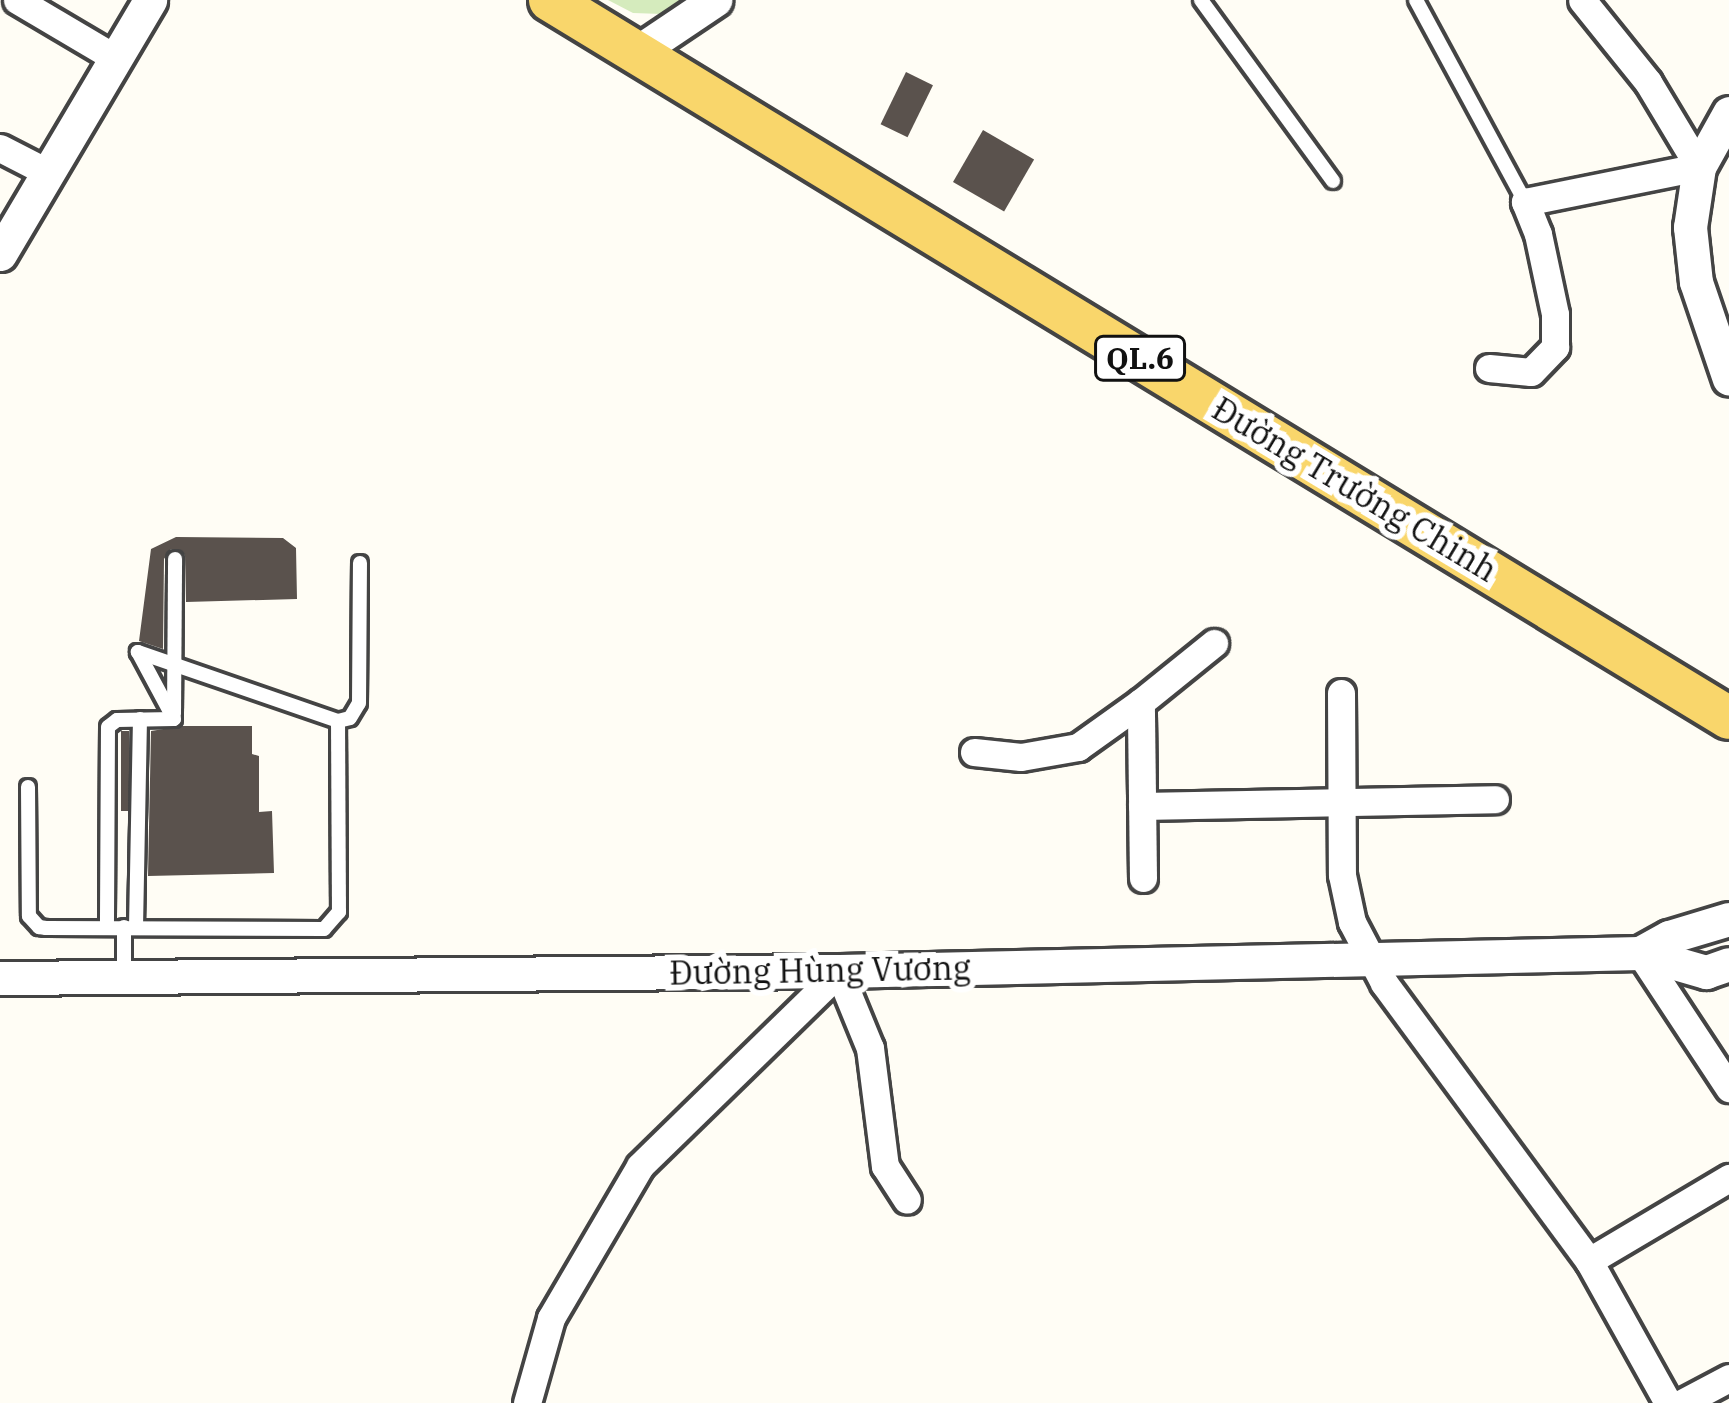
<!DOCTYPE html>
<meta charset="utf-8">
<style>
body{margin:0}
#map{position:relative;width:1729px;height:1403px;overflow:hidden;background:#fffdf5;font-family:"IBM Plex Serif",serif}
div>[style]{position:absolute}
.green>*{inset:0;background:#d5ebbd}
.building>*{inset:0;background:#5a524d;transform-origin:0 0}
.roads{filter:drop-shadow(3px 0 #444) drop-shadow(-3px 0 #444) drop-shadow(0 3px #444) drop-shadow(0 -3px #444)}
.service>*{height:14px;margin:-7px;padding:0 7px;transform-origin:7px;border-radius:7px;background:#fff}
.minor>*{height:27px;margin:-13.5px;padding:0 13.5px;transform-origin:13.5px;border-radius:13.5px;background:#fff}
.tertiary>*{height:33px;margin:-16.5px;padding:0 16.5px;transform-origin:16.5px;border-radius:16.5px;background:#fff}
.primary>*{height:42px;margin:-21px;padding:0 21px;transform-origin:21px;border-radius:21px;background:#f9d66b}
span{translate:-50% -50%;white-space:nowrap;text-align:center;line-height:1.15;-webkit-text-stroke:12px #fff;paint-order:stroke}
.shield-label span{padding:3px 9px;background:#fff;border:3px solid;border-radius:9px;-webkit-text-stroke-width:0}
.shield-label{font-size:30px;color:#111;font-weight:700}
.street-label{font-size:33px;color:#111}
</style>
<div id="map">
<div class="green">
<i style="clip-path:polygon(608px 0,684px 0,662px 14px,633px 13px)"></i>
</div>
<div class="building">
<i style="left:906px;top:72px;width:30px;height:58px;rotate:26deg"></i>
<i style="left:983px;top:130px;width:59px;height:60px;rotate:30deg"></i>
<i style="clip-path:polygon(176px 537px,283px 538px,296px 548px,297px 599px,186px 602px,185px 555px,171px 549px,164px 559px,163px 649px,139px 641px,151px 549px)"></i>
<i style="clip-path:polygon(182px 726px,252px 726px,252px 754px,259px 756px,259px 812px,272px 811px,274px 873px,148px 876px,151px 731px)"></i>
<i style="left:121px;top:731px;width:8px;height:80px"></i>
</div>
<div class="roads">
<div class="service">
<i style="left:1201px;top:0;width:224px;rotate:53.9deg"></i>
<i style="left:1416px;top:0;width:230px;rotate:61.6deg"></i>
<i style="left:174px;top:714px;width:155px;rotate:-89.6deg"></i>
<i style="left:338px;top:721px;width:12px;rotate:-14deg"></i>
<i style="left:350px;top:718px;width:17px;rotate:-59deg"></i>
<i style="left:359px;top:703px;width:140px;rotate:-89.6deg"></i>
<i style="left:28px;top:787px;width:129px;rotate:89.6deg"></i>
<i style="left:29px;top:916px;width:15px;rotate:48deg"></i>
<i style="left:39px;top:927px;width:7px;rotate:8deg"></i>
<i style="left:46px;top:928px;width:278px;rotate:0.2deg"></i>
<i style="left:324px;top:929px;width:23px;rotate:-49deg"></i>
<i style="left:339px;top:912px;width:191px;rotate:-90.3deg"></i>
<i style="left:338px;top:721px;width:212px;rotate:-161deg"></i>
<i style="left:138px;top:652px;width:76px;rotate:61.8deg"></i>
<i style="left:174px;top:719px;width:57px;rotate:179deg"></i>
<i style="left:117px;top:720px;width:11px;rotate:142deg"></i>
<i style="left:108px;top:727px;width:201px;rotate:90.3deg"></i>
<i style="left:136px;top:927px;width:208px;rotate:-88.9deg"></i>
<i style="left:124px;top:975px;width:48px;rotate:-90deg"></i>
</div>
<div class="minor">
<i style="left:17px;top:0;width:114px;rotate:30.6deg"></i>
<i style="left:0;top:148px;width:53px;rotate:27.1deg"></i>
<i style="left:1489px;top:368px;width:42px;rotate:5.4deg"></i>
<i style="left:1531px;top:372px;width:35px;rotate:-46deg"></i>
<i style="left:1555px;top:347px;width:33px;rotate:-90deg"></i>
<i style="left:1555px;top:314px;width:82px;rotate:-102deg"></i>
<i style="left:1538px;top:234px;width:35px;rotate:-112deg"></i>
<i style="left:1525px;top:202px;width:177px;rotate:-11.4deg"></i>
<i style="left:1699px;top:167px;width:99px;rotate:-121deg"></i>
<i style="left:1648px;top:82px;width:105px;rotate:-128.8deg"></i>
<i style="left:1341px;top:693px;width:182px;rotate:89.7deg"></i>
<i style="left:1342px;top:875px;width:48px;rotate:78deg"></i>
<i style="left:1352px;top:922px;width:69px;rotate:62.3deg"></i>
<i style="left:1384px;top:983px;width:345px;rotate:53.6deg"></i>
<i style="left:1589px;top:1261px;width:162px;rotate:60.9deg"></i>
<i style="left:974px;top:752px;width:47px;rotate:6.1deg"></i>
<i style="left:1021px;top:757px;width:58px;rotate:-10deg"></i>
<i style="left:1078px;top:747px;width:77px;rotate:-35.5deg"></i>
<i style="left:1142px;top:806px;width:353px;rotate:-1.1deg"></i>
<i style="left:1143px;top:878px;width:176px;rotate:-90.7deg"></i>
<i style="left:1141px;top:702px;width:94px;rotate:-38.9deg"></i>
<i style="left:1640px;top:953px;width:162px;rotate:56.6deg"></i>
<i style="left:840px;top:975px;width:79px;rotate:67.7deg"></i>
<i style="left:870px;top:1048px;width:119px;rotate:82.8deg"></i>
<i style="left:885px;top:1166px;width:40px;rotate:57.1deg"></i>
<i style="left:1589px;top:1261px;width:163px;rotate:-30.7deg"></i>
<i style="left:527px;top:1403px;width:88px;rotate:-74.2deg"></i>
<i style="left:551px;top:1318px;width:176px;rotate:-59.6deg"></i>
<i style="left:640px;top:1166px;width:279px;rotate:-44.3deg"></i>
<i style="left:1682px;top:1403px;width:53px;rotate:-28deg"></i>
</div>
<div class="tertiary">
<i style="left:639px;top:51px;width:92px;rotate:-33.9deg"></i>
<i style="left:1729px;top:113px;width:62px;rotate:119.1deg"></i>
<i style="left:1699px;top:167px;width:61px;rotate:98.5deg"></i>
<i style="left:1690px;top:227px;width:55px;rotate:83.8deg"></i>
<i style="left:1696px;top:282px;width:102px;rotate:71.2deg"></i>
<i style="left:0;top:254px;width:295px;rotate:-59.4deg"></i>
<i style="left:1640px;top:953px;width:33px;rotate:-29deg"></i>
<i style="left:1669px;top:937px;width:63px;rotate:-16.7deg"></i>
<i style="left:0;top:978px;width:840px;rotate:-0.48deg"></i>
<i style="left:840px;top:971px;width:800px;rotate:-1.29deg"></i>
<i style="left:1640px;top:953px;width:69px;rotate:16.1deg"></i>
<i style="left:1706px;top:972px;width:24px;rotate:-19deg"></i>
</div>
<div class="primary">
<i style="left:550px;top:0;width:1380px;rotate:31.34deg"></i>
</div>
</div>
<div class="shield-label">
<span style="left:1140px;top:358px">QL.6</span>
</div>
<div class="street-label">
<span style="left:1355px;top:489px;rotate:31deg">Đường Trường Chinh</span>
<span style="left:820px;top:970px;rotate:-1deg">Đường Hùng Vương</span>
</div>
</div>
